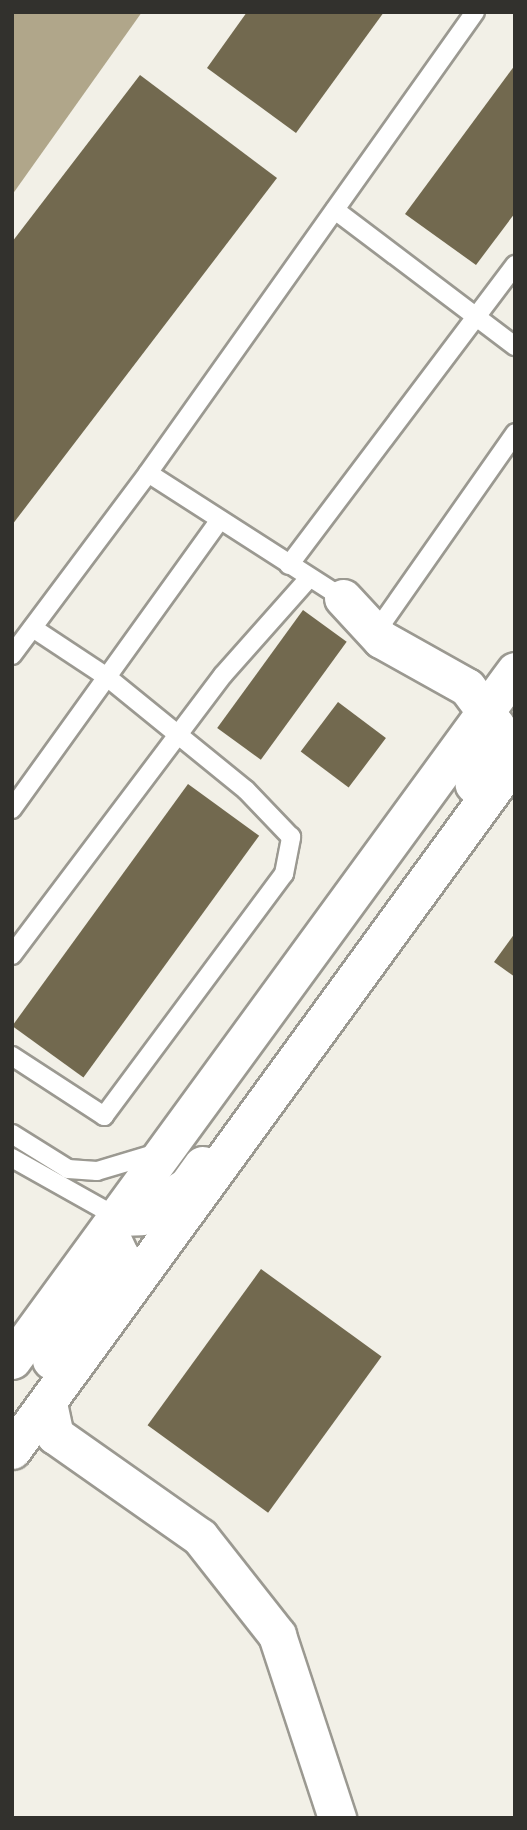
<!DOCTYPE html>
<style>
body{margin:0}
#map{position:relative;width:527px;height:1830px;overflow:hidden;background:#f2f0e7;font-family:"IBM Plex Serif",serif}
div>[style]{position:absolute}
.water>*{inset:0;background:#b0a68a}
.building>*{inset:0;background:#72694f;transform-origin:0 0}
.roads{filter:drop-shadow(2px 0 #9b9991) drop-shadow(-2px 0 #9b9991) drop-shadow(0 2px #9b9991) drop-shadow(0 -2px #9b9991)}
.lane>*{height:18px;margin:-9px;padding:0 9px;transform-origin:9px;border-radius:9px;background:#fff}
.street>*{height:37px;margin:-18.5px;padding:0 18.5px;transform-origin:18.5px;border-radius:18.5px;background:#fff}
span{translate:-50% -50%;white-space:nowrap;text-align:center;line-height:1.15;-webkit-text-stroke:7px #fff;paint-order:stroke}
.frame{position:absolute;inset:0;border:14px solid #32312d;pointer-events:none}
</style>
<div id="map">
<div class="water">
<i style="clip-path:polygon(12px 12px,142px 12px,12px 195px)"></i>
</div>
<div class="building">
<i style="clip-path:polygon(247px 12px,384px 12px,296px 133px,207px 68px)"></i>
<i style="clip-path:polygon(515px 65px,515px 213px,476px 265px,405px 214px)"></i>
<i style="clip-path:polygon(140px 75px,277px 178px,12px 525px,12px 242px)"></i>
<i style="left:303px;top:610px;width:54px;height:146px;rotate:36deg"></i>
<i style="left:338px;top:702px;width:60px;height:62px;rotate:37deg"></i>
<i style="left:188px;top:784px;width:88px;height:299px;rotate:36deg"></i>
<i style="clip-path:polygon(515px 933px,515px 977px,494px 962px)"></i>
<i style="left:261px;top:1269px;width:149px;height:193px;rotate:36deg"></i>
</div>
<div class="roads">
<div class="lane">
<i style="left:335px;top:210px;width:226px;rotate:37.1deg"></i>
<i style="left:148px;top:473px;width:565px;rotate:-54.65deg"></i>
<i style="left:289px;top:565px;width:376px;rotate:-53deg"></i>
<i style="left:385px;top:619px;width:227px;rotate:-55deg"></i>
<i style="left:12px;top:655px;width:227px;rotate:-53.2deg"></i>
<i style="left:148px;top:473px;width:232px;rotate:32.7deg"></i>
<i style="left:12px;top:809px;width:356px;rotate:-54.3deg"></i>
<i style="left:12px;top:955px;width:351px;rotate:-53deg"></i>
<i style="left:223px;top:675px;width:130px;rotate:-48.4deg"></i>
<i style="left:12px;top:1056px;width:110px;rotate:33.1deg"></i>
<i style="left:104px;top:1116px;width:302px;rotate:-53.4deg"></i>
<i style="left:284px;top:874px;width:38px;rotate:-79deg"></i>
<i style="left:291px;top:837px;width:65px;rotate:-133.8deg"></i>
<i style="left:246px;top:790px;width:179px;rotate:-140.9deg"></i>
<i style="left:107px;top:677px;width:89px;rotate:-146.5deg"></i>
<i style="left:12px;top:1134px;width:66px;rotate:32deg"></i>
<i style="left:68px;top:1169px;width:29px;rotate:4deg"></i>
<i style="left:97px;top:1171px;width:59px;rotate:-16.6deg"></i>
<i style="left:12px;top:1158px;width:120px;rotate:29.3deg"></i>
</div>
<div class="street">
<i style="left:343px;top:598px;width:56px;rotate:47.2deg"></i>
<i style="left:381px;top:639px;width:98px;rotate:29.2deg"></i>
<i style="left:467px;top:687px;width:49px;rotate:53.4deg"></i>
<i style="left:496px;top:726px;width:25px;rotate:90deg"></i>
<i style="left:496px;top:751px;width:40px;rotate:124deg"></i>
<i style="left:117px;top:1217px;width:24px;rotate:-2deg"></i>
<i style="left:141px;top:1216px;width:55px;rotate:-33.1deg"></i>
<i style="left:187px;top:1186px;width:26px;rotate:-54deg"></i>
<i style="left:12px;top:1360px;width:853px;rotate:-53.87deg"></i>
<i style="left:51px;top:1360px;width:125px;rotate:-56.4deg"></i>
<i style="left:120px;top:1256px;width:29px;rotate:-115deg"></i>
<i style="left:48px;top:1403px;width:33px;rotate:78deg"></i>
<i style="left:55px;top:1435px;width:177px;rotate:35.1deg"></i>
<i style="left:200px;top:1537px;width:125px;rotate:51.8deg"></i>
<i style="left:277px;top:1635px;width:193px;rotate:71.8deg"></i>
<i style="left:12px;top:1450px;width:855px;rotate:-53.95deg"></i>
</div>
</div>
<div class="frame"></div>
</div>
